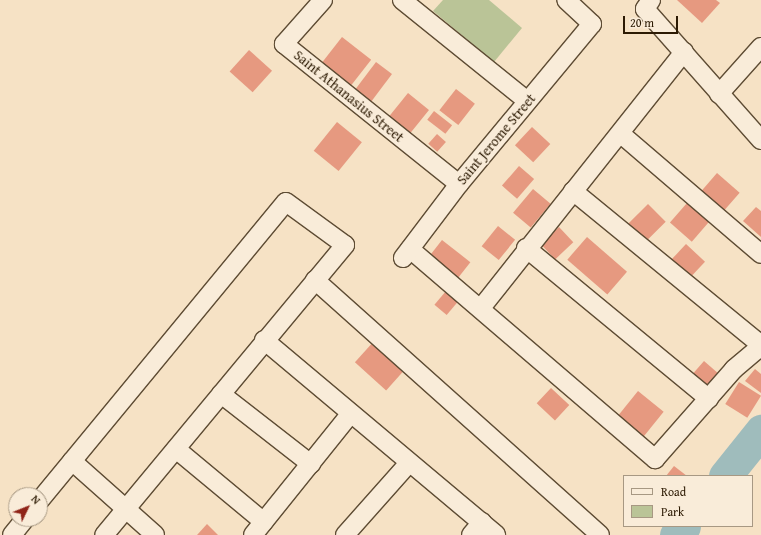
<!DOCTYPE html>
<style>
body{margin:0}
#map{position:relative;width:761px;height:535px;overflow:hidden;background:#f6e2c5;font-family:"Gentium Book Plus",serif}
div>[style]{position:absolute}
.green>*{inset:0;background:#bac497}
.river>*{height:33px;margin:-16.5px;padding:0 16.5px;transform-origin:16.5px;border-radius:16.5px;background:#9fbcbc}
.building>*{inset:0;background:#e69980;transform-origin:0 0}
.roads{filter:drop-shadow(1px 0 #5e4c34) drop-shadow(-1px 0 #5e4c34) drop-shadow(0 1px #5e4c34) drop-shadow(0 -1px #5e4c34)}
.street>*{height:18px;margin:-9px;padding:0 9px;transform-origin:9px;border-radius:9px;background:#f9ecd9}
span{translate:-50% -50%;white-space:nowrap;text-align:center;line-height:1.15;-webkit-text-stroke:3.5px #f9ecd9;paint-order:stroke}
.street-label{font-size:14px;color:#2c1a03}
.legend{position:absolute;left:623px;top:475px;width:130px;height:52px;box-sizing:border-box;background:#f9ecd9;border:1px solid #a79883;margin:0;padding:5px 7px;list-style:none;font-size:12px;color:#2c1a03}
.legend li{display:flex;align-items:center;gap:8px;height:20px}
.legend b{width:20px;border:1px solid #a79883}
.north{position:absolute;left:8px;top:487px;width:40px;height:40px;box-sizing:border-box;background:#f9ecd9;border:1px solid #a79883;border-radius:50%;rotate:47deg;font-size:11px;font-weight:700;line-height:16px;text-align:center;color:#2c1a03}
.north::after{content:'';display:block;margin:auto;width:14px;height:18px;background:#8f2418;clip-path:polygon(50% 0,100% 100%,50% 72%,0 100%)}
.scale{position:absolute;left:623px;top:16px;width:55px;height:18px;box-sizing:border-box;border:2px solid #2c1a03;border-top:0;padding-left:5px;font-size:12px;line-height:14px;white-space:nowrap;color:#2c1a03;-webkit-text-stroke:3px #f9ecd9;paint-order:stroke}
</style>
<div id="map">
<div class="green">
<i style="clip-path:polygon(443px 0,489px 0,522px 28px,494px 62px,433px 11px)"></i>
</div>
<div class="river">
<i style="left:725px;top:476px;width:58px;rotate:-51.3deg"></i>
<i style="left:676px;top:535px;width:12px;rotate:-48deg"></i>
</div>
<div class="building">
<i style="clip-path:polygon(677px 0,716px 0,720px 3px,702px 23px)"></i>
<i style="left:342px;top:37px;width:37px;height:40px;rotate:38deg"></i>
<i style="left:249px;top:50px;width:31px;height:29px;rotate:42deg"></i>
<i style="left:376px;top:62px;width:20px;height:43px;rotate:37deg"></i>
<i style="left:456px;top:89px;width:24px;height:27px;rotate:38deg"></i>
<i style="left:408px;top:93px;width:27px;height:34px;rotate:39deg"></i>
<i style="left:434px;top:111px;width:23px;height:11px;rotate:38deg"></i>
<i style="left:337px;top:122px;width:32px;height:37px;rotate:39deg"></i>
<i style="left:532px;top:127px;width:25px;height:25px;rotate:43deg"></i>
<i style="left:437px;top:134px;width:12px;height:13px;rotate:42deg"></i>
<i style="left:519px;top:166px;width:20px;height:26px;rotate:41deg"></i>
<i style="left:717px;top:173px;width:30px;height:30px;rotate:41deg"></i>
<i style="left:533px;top:189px;width:23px;height:31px;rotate:40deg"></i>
<i style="left:687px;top:203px;width:29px;height:26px;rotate:41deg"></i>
<i style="left:648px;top:204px;width:25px;height:28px;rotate:45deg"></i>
<i style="clip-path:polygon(756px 207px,761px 211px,761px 237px,743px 221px)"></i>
<i style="left:498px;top:226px;width:22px;height:26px;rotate:39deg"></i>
<i style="left:559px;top:227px;width:21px;height:25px;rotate:47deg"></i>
<i style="left:587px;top:237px;width:53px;height:30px;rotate:41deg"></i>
<i style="left:442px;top:240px;width:36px;height:23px;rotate:38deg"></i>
<i style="left:686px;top:244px;width:26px;height:22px;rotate:43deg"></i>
<i style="left:446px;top:291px;width:16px;height:18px;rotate:40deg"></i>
<i style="left:375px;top:340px;width:42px;height:30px;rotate:42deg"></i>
<i style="left:704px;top:361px;width:21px;height:24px;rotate:41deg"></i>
<i style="clip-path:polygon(755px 369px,761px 374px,761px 393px,745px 381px)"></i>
<i style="left:739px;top:382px;width:26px;height:26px;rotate:32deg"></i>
<i style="left:551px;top:388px;width:25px;height:21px;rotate:43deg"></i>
<i style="left:638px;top:391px;width:33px;height:33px;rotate:39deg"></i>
<i style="clip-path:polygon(674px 466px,687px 476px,666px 476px)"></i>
<i style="clip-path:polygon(207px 524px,218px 535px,197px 535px)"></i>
</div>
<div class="roads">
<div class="street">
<i style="left:323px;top:0;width:59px;rotate:131.6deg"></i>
<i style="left:284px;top:44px;width:224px;rotate:38.7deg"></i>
<i style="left:402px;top:0;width:161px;rotate:38.9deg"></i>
<i style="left:651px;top:0;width:11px;rotate:124deg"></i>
<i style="left:645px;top:9px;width:175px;rotate:48.5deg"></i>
<i style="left:719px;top:94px;width:63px;rotate:-48.2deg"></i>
<i style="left:621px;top:134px;width:184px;rotate:40.6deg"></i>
<i style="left:573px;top:191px;width:243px;rotate:39.3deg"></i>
<i style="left:526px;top:248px;width:237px;rotate:39.5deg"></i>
<i style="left:410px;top:249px;width:323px;rotate:40.6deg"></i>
<i style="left:655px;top:459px;width:120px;rotate:-48.7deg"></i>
<i style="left:734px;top:369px;width:35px;rotate:-40deg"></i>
<i style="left:403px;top:258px;width:93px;rotate:-52.9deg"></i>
<i style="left:459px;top:184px;width:208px;rotate:-50.3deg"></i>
<i style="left:592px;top:24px;width:35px;rotate:-137deg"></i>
<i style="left:315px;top:280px;width:382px;rotate:41.8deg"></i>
<i style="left:481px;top:308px;width:327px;rotate:-51.6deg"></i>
<i style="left:264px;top:340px;width:303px;rotate:40deg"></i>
<i style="left:221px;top:394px;width:114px;rotate:37.9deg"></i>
<i style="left:176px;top:449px;width:114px;rotate:39.7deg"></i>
<i style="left:72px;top:461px;width:111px;rotate:41.7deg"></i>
<i style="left:40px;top:500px;width:386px;rotate:-50.5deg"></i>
<i style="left:286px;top:202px;width:73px;rotate:36.1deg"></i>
<i style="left:345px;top:245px;width:377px;rotate:129.7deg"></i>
<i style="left:12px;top:535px;width:21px;rotate:-51deg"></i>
<i style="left:253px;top:535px;width:156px;rotate:-51.2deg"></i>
<i style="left:345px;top:535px;width:96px;rotate:-48.4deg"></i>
<i style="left:471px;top:535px;width:17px;rotate:-50deg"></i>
</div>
</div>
<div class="street-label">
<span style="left:349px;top:96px;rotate:39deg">Saint Athanasius Street</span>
<span style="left:496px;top:139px;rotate:-50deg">Saint Jerome Street</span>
</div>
<ul class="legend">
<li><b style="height:5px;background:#f9ecd9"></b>Road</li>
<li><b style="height:11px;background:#bac497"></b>Park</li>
</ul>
<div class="north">N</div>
<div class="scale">20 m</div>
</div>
